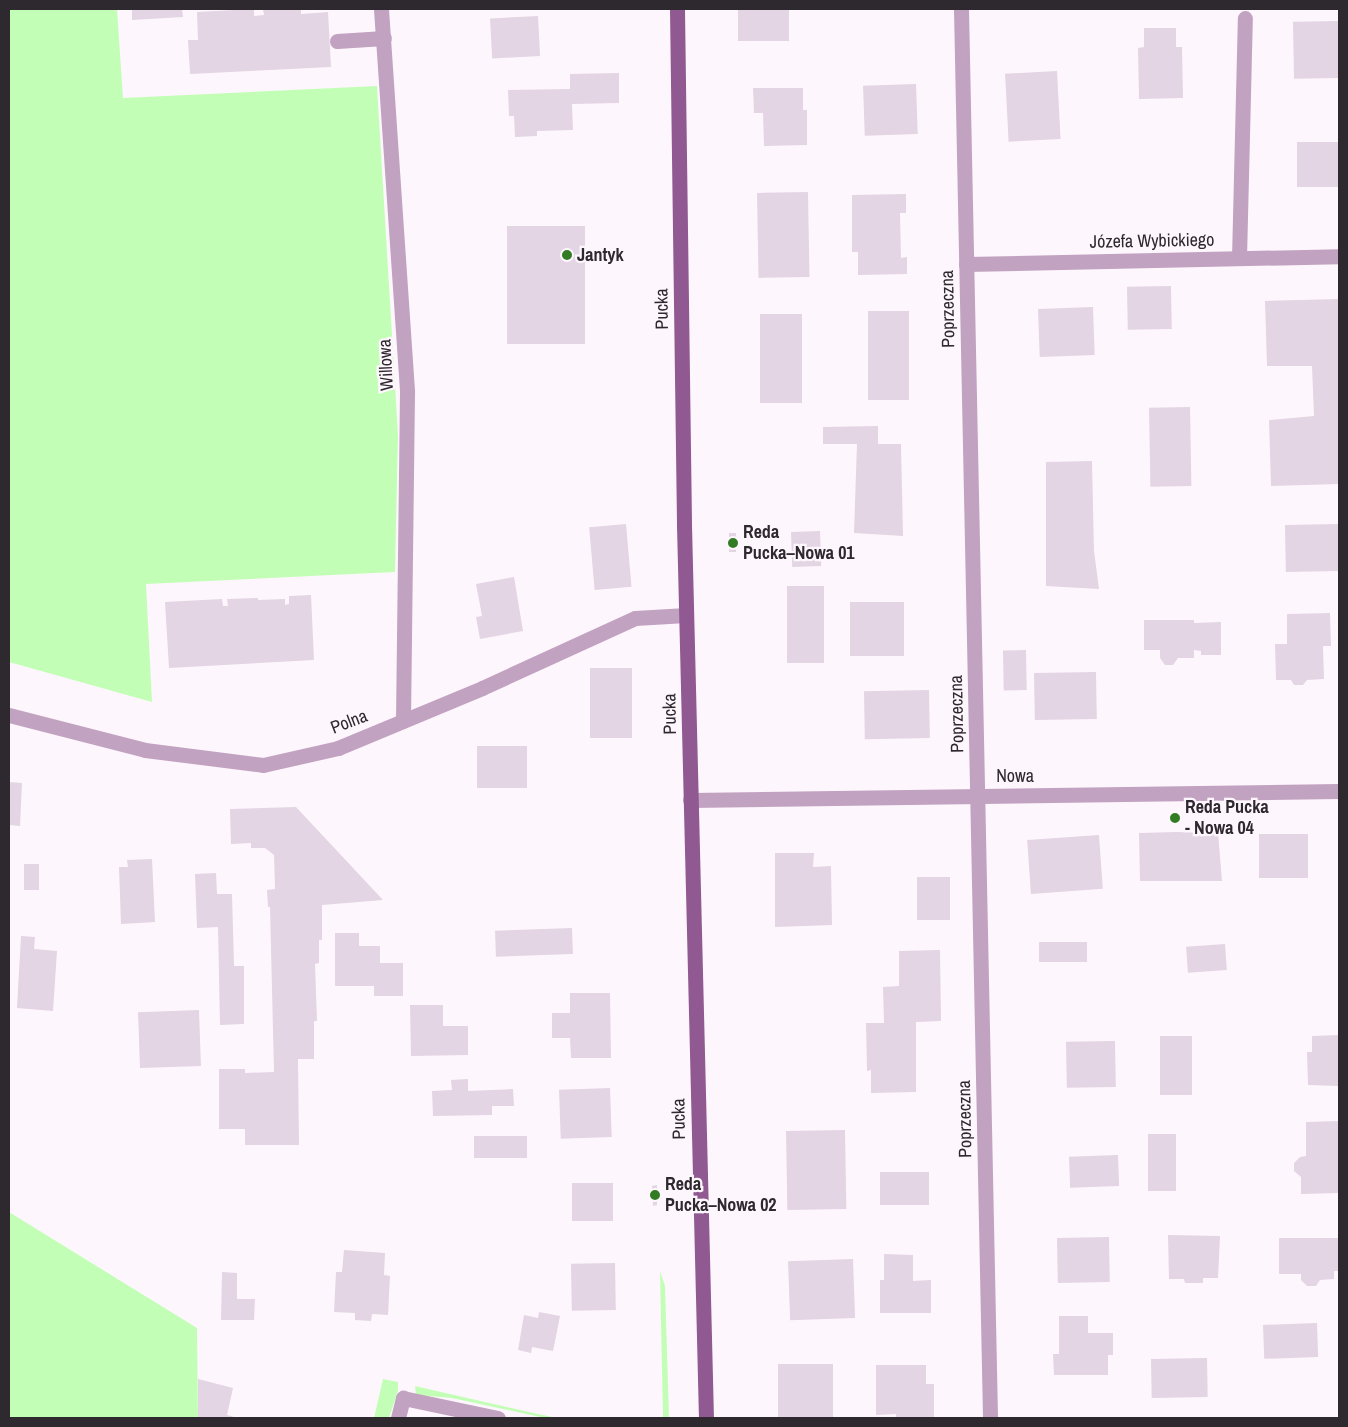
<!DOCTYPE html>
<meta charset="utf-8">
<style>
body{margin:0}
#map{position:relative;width:1348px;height:1427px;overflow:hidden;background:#fef6fd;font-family:"Archivo Narrow",sans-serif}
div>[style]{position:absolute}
.green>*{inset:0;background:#c3feb7}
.building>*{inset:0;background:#e3d5e3;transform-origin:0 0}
.minor>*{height:15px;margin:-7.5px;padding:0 7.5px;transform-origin:7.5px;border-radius:7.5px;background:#c2a2c1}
.major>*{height:15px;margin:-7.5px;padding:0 7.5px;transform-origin:7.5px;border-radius:7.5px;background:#915991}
.dots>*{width:14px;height:14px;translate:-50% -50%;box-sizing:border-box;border:2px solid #fef6fd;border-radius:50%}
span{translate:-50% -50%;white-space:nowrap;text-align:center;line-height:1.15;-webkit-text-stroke:4.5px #fef6fd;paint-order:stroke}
.street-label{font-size:18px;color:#2e292e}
.poi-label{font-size:18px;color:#2e292e;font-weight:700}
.left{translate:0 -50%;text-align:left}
.frame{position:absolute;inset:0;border:10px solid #2e292e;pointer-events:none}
</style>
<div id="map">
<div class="green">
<i style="clip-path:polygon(9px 9px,117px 9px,123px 98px,377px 86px,398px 435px,395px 572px,146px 584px,152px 702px,9px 662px)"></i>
<i style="clip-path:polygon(9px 1212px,197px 1328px,198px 1418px,9px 1418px)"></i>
<i style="clip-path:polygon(660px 1271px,665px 1286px,669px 1418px,663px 1418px)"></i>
<i style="clip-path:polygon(383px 1379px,398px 1382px,398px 1391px,389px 1418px,374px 1418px)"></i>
<i style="clip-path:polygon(415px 1386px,538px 1414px,558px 1418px,545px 1418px,452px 1398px,416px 1395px)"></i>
</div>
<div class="building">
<i style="clip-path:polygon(132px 9px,182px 9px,183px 17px,132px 20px)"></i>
<i style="clip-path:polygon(254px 9px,254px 16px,264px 15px,263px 9px,301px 9px,301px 14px,328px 12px,331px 67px,190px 74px,188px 40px,198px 40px,197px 12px)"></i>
<i style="left:738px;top:9px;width:51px;height:32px"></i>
<i style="left:538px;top:16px;width:40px;height:48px;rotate:87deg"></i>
<i style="left:1338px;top:21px;width:57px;height:45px;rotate:89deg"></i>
<i style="clip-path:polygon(1144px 28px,1176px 28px,1176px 47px,1182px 47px,1183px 98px,1139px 99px,1138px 48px,1144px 47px)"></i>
<i style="left:1057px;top:71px;width:68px;height:52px;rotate:87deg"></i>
<i style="clip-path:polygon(619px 73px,619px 103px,572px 104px,573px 130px,537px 131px,537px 136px,515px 137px,514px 116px,509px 116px,508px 90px,570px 89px,570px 74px)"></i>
<i style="left:916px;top:84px;width:50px;height:53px;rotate:88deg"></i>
<i style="clip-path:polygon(753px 88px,803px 88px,803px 110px,807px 110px,807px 145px,764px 146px,763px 113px,754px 113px)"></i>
<i style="left:1297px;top:142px;width:42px;height:45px"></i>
<i style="left:808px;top:192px;width:85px;height:51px;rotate:89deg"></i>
<i style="clip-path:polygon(906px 194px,906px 213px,900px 213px,901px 258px,907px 257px,907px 274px,858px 275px,858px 252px,852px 252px,852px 195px)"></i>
<i style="left:585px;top:226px;width:118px;height:78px;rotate:90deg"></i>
<i style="left:1171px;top:286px;width:43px;height:44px;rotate:89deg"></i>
<i style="clip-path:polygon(1339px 299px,1339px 484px,1271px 486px,1269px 420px,1314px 416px,1312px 366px,1267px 366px,1265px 301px)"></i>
<i style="left:1093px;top:307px;width:48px;height:55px;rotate:88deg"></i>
<i style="left:868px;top:311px;width:41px;height:89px"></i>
<i style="left:760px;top:314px;width:42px;height:89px"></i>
<i style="left:1190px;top:407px;width:79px;height:41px;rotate:89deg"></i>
<i style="clip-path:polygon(878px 426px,878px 444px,901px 444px,903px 536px,854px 533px,857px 444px,823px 444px,823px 427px)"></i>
<i style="clip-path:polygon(1092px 461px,1094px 551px,1099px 589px,1046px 586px,1046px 462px)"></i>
<i style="left:626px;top:524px;width:63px;height:37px;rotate:85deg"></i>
<i style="left:1338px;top:524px;width:47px;height:53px;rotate:89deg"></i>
<i style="left:820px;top:531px;width:35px;height:29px;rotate:88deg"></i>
<i style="left:729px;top:533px;width:7px;height:19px"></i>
<i style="clip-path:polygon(514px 577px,523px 631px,480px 639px,476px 617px,482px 616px,476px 584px)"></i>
<i style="left:787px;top:586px;width:37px;height:77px"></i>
<i style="clip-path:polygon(311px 595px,314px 660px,169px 668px,165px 602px,222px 599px,223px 606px,228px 606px,227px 599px,258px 598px,258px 600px,285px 599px,285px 605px,289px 604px,289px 596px)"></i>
<i style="left:850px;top:602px;width:54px;height:54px"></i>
<i style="clip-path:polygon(1330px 613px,1331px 646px,1323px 646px,1324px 679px,1307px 680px,1303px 685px,1294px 685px,1291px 680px,1276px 680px,1275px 644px,1287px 644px,1287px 614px)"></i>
<i style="clip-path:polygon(1144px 620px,1194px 620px,1194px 623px,1221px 622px,1221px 655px,1201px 655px,1201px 651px,1194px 650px,1194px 658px,1178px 658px,1173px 665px,1165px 665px,1160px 658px,1160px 650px,1144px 650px)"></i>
<i style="left:1026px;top:650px;width:40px;height:23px;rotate:89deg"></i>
<i style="left:590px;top:668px;width:42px;height:70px"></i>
<i style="left:1096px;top:672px;width:47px;height:62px;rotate:89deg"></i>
<i style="left:929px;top:690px;width:48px;height:65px;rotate:89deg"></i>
<i style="left:477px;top:746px;width:50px;height:42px"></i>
<i style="clip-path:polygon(9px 782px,22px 783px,20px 826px,9px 825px)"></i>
<i style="clip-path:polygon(296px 807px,383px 900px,322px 905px,322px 940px,319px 940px,319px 963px,315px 964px,317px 1021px,314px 1021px,314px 1059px,298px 1059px,299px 1145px,245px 1145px,245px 1129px,219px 1129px,219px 1069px,245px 1069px,245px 1073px,274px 1072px,270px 907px,268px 907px,267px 890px,275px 889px,274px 855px,265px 848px,251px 848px,251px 843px,231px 844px,230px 809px)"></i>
<i style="clip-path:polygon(1177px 832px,1218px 833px,1222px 881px,1140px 881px,1139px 833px)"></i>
<i style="left:1308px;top:834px;width:44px;height:49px;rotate:90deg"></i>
<i style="left:1099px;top:835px;width:54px;height:72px;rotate:86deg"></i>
<i style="clip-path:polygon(775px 853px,814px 853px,813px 867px,831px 866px,832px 925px,775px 927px)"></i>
<i style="clip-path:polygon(152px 859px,155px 922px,121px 924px,119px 867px,128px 867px,127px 860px)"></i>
<i style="left:24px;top:864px;width:15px;height:26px"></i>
<i style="clip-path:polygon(216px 873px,217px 894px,232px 894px,234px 966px,244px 966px,244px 1024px,220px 1025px,218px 927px,197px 928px,195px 874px)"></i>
<i style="left:950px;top:877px;width:43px;height:33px;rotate:90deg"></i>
<i style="left:572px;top:928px;width:26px;height:77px;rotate:88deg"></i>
<i style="clip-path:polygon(335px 933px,359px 933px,359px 946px,380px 946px,380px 963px,403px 963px,403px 996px,374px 996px,374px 986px,335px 986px)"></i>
<i style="clip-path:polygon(21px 936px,35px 937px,34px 949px,57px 951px,53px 1011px,17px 1008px)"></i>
<i style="left:1087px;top:942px;width:20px;height:48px;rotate:90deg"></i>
<i style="left:1225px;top:944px;width:26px;height:39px;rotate:86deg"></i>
<i style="clip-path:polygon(940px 950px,941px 1021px,916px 1022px,916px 1092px,871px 1093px,871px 1070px,867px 1071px,866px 1023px,884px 1023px,883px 987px,899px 986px,899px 951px)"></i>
<i style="clip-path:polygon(570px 993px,610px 993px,611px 1058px,571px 1058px,570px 1038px,552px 1038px,552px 1013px,570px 1013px)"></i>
<i style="clip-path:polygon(410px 1005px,443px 1005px,443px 1026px,468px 1026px,468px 1055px,411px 1056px)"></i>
<i style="left:199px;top:1010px;width:56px;height:61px;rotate:88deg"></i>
<i style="clip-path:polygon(1339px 1035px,1339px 1086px,1308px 1085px,1307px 1052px,1312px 1052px,1312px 1036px)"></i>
<i style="left:1160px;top:1036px;width:32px;height:59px"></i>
<i style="left:1115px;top:1041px;width:46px;height:49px;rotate:89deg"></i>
<i style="clip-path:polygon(468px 1079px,468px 1091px,513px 1089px,514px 1106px,492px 1106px,492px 1115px,433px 1116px,432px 1091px,452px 1090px,451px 1080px)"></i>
<i style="left:610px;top:1088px;width:49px;height:51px;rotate:88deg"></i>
<i style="clip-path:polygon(1339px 1121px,1339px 1193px,1301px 1194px,1301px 1177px,1294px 1171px,1294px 1163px,1300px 1157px,1306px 1156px,1306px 1122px)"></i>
<i style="left:845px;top:1130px;width:79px;height:59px;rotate:89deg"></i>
<i style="left:1148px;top:1134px;width:28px;height:57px"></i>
<i style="left:527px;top:1136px;width:22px;height:53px;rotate:90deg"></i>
<i style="left:1118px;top:1155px;width:31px;height:49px;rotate:88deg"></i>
<i style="left:880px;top:1172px;width:49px;height:33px"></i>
<i style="left:572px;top:1183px;width:41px;height:38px"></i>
<i style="clip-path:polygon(657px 1185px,657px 1205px,653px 1206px,652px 1186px)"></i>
<i style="clip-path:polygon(1168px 1235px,1220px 1236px,1218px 1278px,1203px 1278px,1203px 1283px,1185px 1283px,1184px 1279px,1169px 1279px)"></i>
<i style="left:1109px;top:1237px;width:45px;height:52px;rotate:89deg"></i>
<i style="clip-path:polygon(1279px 1238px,1339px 1238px,1339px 1271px,1334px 1271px,1334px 1279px,1320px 1280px,1316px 1286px,1307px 1286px,1301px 1280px,1301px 1274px,1279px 1274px)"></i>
<i style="clip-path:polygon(344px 1250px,385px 1253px,384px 1275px,390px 1276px,388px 1315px,372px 1314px,371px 1321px,355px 1320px,355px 1313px,334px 1312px,336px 1272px,342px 1272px)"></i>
<i style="clip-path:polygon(884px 1254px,913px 1255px,913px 1281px,931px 1280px,931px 1313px,880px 1313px,880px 1280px,884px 1280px)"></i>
<i style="left:853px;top:1259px;width:59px;height:65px;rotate:88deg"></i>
<i style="left:615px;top:1263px;width:47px;height:44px;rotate:89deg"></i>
<i style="clip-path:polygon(222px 1272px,237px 1273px,237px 1299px,255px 1299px,254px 1320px,221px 1320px)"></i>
<i style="clip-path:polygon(539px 1312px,560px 1316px,553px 1351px,532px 1347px,531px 1353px,518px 1350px,524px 1315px,538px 1318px)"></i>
<i style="clip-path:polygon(1059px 1316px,1088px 1316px,1088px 1333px,1113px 1333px,1113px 1355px,1108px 1355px,1108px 1375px,1054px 1375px,1053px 1354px,1059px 1354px)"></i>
<i style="left:1317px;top:1323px;width:34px;height:54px;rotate:88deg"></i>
<i style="left:1207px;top:1358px;width:39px;height:56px;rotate:89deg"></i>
<i style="left:833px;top:1364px;width:54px;height:55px;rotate:90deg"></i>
<i style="clip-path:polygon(876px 1365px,926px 1365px,926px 1384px,934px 1384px,934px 1418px,896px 1418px,896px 1414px,876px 1415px)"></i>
<i style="clip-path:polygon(198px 1379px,233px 1388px,227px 1415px,238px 1418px,198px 1418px)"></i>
</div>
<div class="minor">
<i style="left:381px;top:9px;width:384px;rotate:86.1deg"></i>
<i style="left:407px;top:392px;width:329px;rotate:90.7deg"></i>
<i style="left:961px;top:9px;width:1409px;rotate:88.82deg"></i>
<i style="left:337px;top:41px;width:47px;rotate:-3.7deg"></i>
<i style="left:1239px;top:258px;width:240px;rotate:-88.6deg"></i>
<i style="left:966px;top:264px;width:373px;rotate:-1.2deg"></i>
<i style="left:9px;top:715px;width:140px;rotate:14.4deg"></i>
<i style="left:145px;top:750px;width:119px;rotate:7.2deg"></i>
<i style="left:263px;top:765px;width:77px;rotate:-12.8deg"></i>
<i style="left:338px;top:748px;width:156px;rotate:-22.6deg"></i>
<i style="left:482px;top:688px;width:168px;rotate:-24.6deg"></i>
<i style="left:635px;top:618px;width:51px;rotate:-3.4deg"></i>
<i style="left:690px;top:800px;width:649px;rotate:-0.79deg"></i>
<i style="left:398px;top:1418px;width:21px;rotate:-76deg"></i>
<i style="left:403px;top:1398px;width:97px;rotate:11.9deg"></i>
</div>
<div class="major">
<i style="left:677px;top:9px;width:516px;rotate:89.22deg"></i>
<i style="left:684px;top:525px;width:893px;rotate:88.59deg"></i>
</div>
<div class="dots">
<i style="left:567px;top:255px;background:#327c23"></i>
<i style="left:733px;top:543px;background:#327c23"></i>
<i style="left:1175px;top:818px;background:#327c23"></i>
<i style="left:655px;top:1195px;background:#327c23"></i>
</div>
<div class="street-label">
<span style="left:1152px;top:241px;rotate:-1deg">Józefa Wybickiego</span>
<span style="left:662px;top:309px;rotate:-91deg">Pucka</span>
<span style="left:948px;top:309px;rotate:-91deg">Poprzeczna</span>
<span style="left:386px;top:365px;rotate:-93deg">Willowa</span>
<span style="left:670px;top:714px;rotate:-91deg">Pucka</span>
<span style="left:957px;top:714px;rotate:-91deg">Poprzeczna</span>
<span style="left:349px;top:722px;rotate:-21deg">Polna</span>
<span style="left:1015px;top:776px">Nowa</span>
<span style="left:679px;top:1119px;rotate:-91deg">Pucka</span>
<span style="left:965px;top:1119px;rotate:-91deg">Poprzeczna</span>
</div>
<div class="poi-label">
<span class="left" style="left:577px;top:255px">Jantyk</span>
<span class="left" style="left:743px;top:543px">Reda<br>Pucka–Nowa 01</span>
<span class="left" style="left:1185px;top:818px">Reda Pucka<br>- Nowa 04</span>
<span class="left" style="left:665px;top:1195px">Reda<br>Pucka–Nowa 02</span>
</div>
<div class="frame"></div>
</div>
